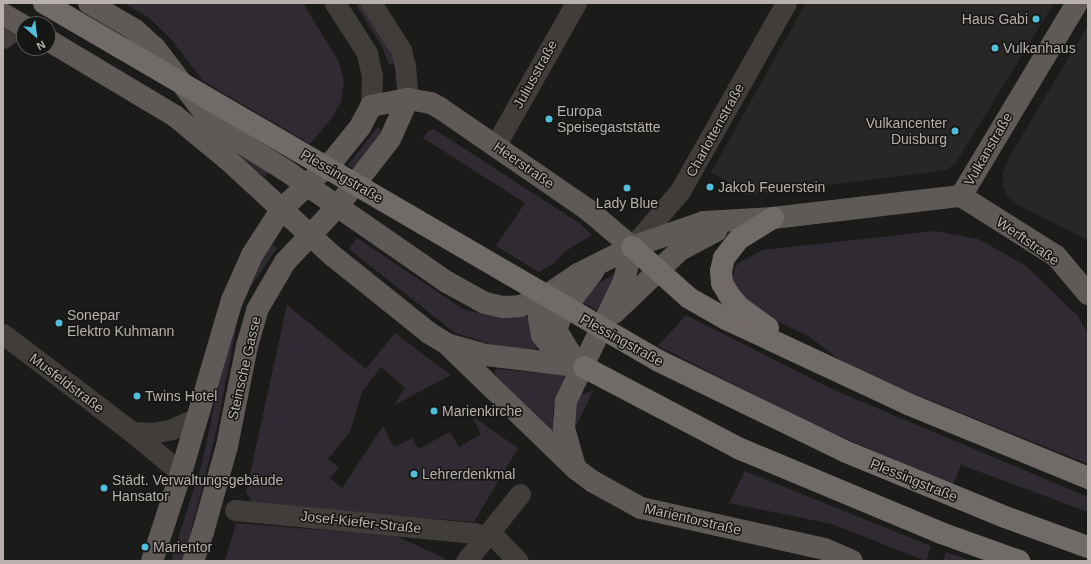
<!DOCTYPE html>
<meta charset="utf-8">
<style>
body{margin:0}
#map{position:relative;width:1091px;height:564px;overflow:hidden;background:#1b1b1a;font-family:Arial,sans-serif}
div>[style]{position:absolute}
.built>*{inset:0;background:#282726}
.green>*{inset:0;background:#302a32}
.minor>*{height:21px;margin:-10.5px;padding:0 10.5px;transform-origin:10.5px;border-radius:10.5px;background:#403d3b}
.major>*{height:22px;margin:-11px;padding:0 11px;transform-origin:11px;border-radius:11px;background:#5f5a57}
.highway>*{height:22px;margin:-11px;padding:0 11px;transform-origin:11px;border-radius:11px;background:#706a68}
.highway-bridge>*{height:22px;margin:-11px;padding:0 11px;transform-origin:11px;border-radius:11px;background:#706a68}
.dots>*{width:11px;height:11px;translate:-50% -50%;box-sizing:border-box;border:2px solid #161615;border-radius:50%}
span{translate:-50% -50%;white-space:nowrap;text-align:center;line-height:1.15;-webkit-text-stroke:3px #161615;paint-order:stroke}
.poi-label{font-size:14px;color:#b9b1ae}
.right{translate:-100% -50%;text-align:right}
.left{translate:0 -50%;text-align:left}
.street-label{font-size:14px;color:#b9b1ae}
.frame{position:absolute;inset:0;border:4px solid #b9b1ae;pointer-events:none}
.north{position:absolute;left:16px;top:16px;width:40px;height:40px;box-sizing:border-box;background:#161615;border:1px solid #575452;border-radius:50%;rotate:152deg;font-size:11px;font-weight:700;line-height:16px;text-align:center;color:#b9b1ae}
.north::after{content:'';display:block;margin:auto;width:14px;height:18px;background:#51bedc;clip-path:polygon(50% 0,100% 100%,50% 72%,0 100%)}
</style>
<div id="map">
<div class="built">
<i style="clip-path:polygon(806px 3px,1054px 3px,955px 164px,946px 170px,748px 195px,711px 172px)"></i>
<i style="clip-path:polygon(1088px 25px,1088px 240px,1017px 205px,1008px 197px,1003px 186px,1003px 173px,1008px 159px)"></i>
</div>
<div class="green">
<i style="clip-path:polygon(124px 3px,303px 3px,339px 62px,344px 81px,341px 102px,331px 119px,310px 144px,203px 81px,171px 39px,148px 17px)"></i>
<i style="clip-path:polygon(355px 3px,362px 3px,389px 46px,395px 63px,389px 65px,383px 49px)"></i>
<i style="clip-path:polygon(377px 128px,380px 128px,381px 133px,354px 169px,348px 165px)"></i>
<i style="clip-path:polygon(434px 129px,579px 223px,592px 235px,564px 252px,553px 264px,539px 272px,496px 246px,525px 203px,423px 138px,428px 131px)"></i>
<i style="clip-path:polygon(208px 131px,271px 169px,265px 177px)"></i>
<i style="clip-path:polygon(935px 231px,978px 239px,1025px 265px,1078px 316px,1088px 334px,1088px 464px,852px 369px,808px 336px,757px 312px,732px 283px,734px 270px,738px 263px,763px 250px)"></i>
<i style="clip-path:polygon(357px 238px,463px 309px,490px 316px,509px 316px,522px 312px,533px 320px,538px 346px,535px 350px,498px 346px,455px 333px,349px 249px)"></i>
<i style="clip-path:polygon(271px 243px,277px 248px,250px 288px,238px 318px,215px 437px,190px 535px,181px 561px,171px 561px,202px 463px,225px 354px,240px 300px)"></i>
<i style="clip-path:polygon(616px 273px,600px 312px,578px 300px,600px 282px)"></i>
<i style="clip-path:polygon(287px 305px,366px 369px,395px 333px,451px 375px,394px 405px,405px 388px,381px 367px,362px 392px,350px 432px,328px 459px,339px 468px,330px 478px,342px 488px,383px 426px,394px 447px,412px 438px,418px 449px,450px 432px,459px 447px,481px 434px,473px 419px,475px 418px,518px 448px,474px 522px,253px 504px,246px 492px)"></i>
<i style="clip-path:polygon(686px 315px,834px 390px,1088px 497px,1088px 512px,961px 465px,953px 485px,821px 428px,658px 346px)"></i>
<i style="clip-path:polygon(497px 369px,564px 375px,566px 378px,556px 395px,553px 412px,556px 433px,553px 435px,495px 374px,494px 371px)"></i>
<i style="clip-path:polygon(594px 390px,573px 431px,571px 412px,580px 395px)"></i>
<i style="clip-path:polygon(745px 471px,931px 546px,926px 561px,832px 524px,729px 503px)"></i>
<i style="clip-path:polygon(236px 523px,396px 536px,446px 559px,444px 561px,225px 561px)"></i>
<i style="clip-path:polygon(946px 552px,972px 561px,943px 561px)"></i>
</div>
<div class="minor">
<i style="left:335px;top:3px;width:59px;rotate:57.4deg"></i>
<i style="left:367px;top:53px;width:24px;rotate:78deg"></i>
<i style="left:372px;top:76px;width:30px;rotate:92deg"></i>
<i style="left:371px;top:3px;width:56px;rotate:57.4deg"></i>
<i style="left:401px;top:50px;width:16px;rotate:76deg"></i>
<i style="left:405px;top:66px;width:33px;rotate:85deg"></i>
<i style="left:3px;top:38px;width:22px;rotate:-39deg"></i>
<i style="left:495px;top:146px;width:164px;rotate:-60.5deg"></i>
<i style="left:632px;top:247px;width:74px;rotate:-49.4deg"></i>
<i style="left:680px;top:191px;width:216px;rotate:-60.6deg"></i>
<i style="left:3px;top:334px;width:162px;rotate:37.2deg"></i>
<i style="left:132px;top:432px;width:64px;rotate:39.9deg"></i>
<i style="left:132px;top:432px;width:20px;rotate:3deg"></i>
<i style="left:152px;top:433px;width:20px;rotate:-11deg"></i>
<i style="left:172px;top:429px;width:27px;rotate:-24deg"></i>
<i style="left:235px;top:510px;width:241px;rotate:5.5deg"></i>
<i style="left:475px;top:533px;width:12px;rotate:20deg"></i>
<i style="left:490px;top:532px;width:40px;rotate:46deg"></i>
<i style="left:466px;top:561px;width:86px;rotate:-51.1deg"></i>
</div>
<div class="major">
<i style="left:89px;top:3px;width:53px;rotate:30.4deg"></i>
<i style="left:135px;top:30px;width:27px;rotate:42deg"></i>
<i style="left:155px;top:48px;width:84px;rotate:52.7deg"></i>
<i style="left:206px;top:115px;width:28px;rotate:42deg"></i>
<i style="left:227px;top:134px;width:68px;rotate:31.8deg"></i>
<i style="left:285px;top:170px;width:197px;rotate:34.7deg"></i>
<i style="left:447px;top:282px;width:43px;rotate:28.9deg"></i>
<i style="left:485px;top:303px;width:18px;rotate:13deg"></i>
<i style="left:503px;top:307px;width:17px;rotate:-3deg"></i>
<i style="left:520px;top:306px;width:26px;rotate:-21deg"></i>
<i style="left:544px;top:297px;width:41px;rotate:-34.1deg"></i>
<i style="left:578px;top:274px;width:60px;rotate:-26.6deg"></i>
<i style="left:632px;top:247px;width:76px;rotate:-19.1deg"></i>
<i style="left:704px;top:222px;width:69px;rotate:-3.3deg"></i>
<i style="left:773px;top:218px;width:189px;rotate:-6.7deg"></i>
<i style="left:3px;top:14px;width:24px;rotate:30deg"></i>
<i style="left:48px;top:40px;width:148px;rotate:30.9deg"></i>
<i style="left:175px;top:116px;width:67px;rotate:39.6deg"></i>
<i style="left:227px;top:159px;width:144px;rotate:42.5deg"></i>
<i style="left:333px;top:256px;width:123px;rotate:38.7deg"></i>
<i style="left:429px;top:333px;width:21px;rotate:31deg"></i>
<i style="left:447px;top:344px;width:180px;rotate:44.1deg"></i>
<i style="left:576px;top:469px;width:20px;rotate:37deg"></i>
<i style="left:592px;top:481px;width:56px;rotate:28.9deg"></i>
<i style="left:641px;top:508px;width:188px;rotate:12.6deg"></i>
<i style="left:824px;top:549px;width:30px;rotate:23deg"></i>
<i style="left:961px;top:196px;width:225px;rotate:-59deg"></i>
<i style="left:961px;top:196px;width:112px;rotate:32.3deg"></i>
<i style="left:1056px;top:256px;width:50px;rotate:49.9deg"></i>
<i style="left:544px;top:297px;width:22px;rotate:103deg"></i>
<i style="left:539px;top:318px;width:17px;rotate:80deg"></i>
<i style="left:542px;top:335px;width:20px;rotate:53deg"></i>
<i style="left:614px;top:313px;width:91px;rotate:-43.7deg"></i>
<i style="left:680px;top:250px;width:41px;rotate:-27.8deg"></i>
<i style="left:449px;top:345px;width:38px;rotate:15deg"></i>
<i style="left:486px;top:355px;width:99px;rotate:7deg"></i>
<i style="left:584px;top:367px;width:20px;rotate:-135deg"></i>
<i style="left:570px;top:353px;width:27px;rotate:-121deg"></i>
<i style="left:556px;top:330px;width:20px;rotate:-70deg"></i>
<i style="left:563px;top:311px;width:51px;rotate:-52.9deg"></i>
<i style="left:575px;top:467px;width:41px;rotate:-105.8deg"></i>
<i style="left:564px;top:428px;width:27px;rotate:-86deg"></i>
<i style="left:566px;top:401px;width:133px;rotate:-64.2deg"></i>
<i style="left:624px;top:281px;width:35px;rotate:-77deg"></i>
<i style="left:152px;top:561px;width:93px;rotate:-71.8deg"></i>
<i style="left:181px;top:473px;width:180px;rotate:-73.6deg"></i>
<i style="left:232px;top:300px;width:49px;rotate:-66deg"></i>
<i style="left:252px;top:255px;width:54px;rotate:-57.2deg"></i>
<i style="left:281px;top:210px;width:75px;rotate:-43.9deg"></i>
<i style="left:335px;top:158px;width:40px;rotate:-51deg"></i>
<i style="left:360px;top:127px;width:24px;rotate:-62deg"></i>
<i style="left:371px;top:106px;width:38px;rotate:-11deg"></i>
<i style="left:408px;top:99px;width:23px;rotate:10deg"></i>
<i style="left:431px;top:103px;width:10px;rotate:29deg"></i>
<i style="left:440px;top:108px;width:178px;rotate:34.5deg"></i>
<i style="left:587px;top:209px;width:59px;rotate:40.2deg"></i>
<i style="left:193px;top:561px;width:31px;rotate:-71deg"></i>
<i style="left:203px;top:532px;width:89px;rotate:-74.4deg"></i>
<i style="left:227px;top:446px;width:102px;rotate:-78.7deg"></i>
<i style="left:247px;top:346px;width:37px;rotate:-74deg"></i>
<i style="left:257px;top:310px;width:56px;rotate:-59.7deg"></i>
<i style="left:285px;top:262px;width:76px;rotate:-46.6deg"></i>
<i style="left:337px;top:207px;width:86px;rotate:-52.1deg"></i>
<i style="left:390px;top:139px;width:44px;rotate:-65.8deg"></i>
</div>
<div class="highway">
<i style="left:632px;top:247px;width:76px;rotate:41.8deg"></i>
<i style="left:689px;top:298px;width:43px;rotate:29.6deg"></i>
<i style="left:726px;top:319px;width:201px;rotate:25deg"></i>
<i style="left:908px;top:404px;width:195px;rotate:22.3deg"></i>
<i style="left:768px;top:328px;width:37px;rotate:-144deg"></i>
<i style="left:738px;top:306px;width:14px;rotate:-129deg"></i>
<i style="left:729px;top:295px;width:14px;rotate:-120deg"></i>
<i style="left:722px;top:283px;width:12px;rotate:-95deg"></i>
<i style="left:721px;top:271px;width:13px;rotate:-77deg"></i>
<i style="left:724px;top:258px;width:24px;rotate:-52deg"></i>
<i style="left:739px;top:239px;width:40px;rotate:-32deg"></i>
<i style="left:584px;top:367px;width:174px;rotate:27.7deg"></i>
<i style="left:738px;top:448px;width:220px;rotate:22.7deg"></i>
<i style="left:941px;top:533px;width:83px;rotate:19.7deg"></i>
</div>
<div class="highway-bridge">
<i style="left:44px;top:3px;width:709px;rotate:30.22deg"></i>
<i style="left:657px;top:360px;width:208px;rotate:25.9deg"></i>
<i style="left:844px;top:451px;width:174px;rotate:22.3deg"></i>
<i style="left:1005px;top:517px;width:88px;rotate:19.9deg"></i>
</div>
<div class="dots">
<i style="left:1036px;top:19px;background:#51bedc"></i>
<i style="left:995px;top:48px;background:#51bedc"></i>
<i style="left:549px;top:119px;background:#51bedc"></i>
<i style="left:955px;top:131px;background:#51bedc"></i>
<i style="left:710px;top:187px;background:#51bedc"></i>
<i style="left:627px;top:188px;background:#51bedc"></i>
<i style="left:59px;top:323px;background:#51bedc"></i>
<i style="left:137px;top:396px;background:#51bedc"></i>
<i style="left:434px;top:411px;background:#51bedc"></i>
<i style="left:414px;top:474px;background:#51bedc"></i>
<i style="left:104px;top:488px;background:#51bedc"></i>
<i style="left:145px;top:547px;background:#51bedc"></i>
</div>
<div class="poi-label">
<span class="right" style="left:1028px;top:19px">Haus Gabi</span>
<span class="left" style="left:1003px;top:48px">Vulkanhaus</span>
<span class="left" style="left:557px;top:119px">Europa<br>Speisegaststätte</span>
<span class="right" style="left:947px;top:131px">Vulkancenter<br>Duisburg</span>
<span class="left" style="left:718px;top:187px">Jakob Feuerstein</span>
<span style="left:627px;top:203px">Lady Blue</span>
<span class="left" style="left:67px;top:323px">Sonepar<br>Elektro Kuhmann</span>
<span class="left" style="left:145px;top:396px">Twins Hotel</span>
<span class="left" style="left:442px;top:411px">Marienkirche</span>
<span class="left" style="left:422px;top:474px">Lehrerdenkmal</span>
<span class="left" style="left:112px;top:488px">Städt. Verwaltungsgebäude<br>Hansator</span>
<span class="left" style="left:153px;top:547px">Marientor</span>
</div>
<div class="street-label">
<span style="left:535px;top:74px;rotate:-61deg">Juliusstraße</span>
<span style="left:715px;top:130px;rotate:-61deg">Charlottenstraße</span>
<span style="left:988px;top:149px;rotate:-60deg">Vulkanstraße</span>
<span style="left:524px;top:165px;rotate:35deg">Heerstraße</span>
<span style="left:342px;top:176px;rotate:30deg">Plessingstraße</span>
<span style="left:1028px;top:241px;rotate:35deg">Werftstraße</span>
<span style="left:622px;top:340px;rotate:29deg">Plessingstraße</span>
<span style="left:244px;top:368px;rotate:-77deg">Steinsche Gasse</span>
<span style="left:67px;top:383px;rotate:37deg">Musfeldstraße</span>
<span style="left:914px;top:480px;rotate:22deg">Plessingstraße</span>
<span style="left:693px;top:519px;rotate:13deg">Marientorstraße</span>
<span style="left:361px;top:522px;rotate:6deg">Josef-Kiefer-Straße</span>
</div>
<div class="frame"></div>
<div class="north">N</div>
</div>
